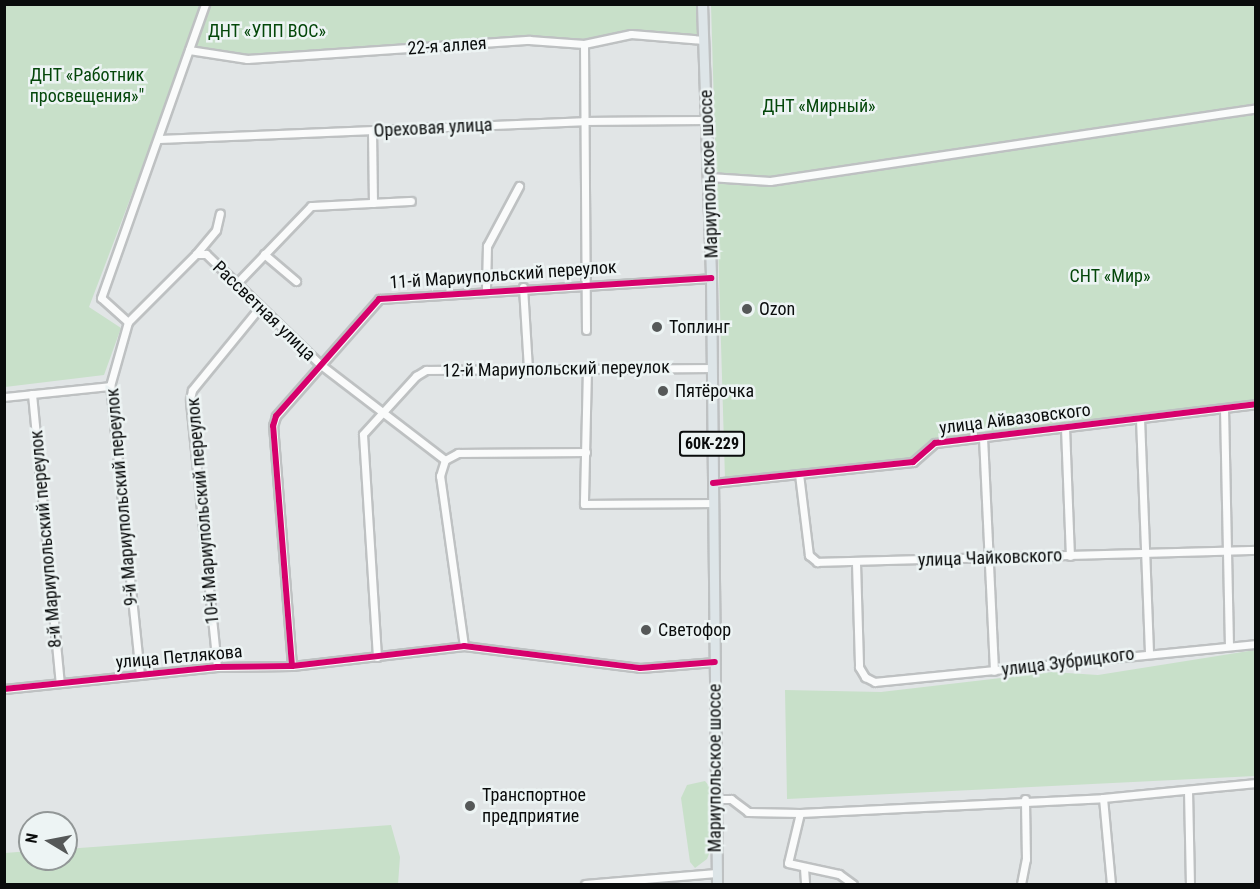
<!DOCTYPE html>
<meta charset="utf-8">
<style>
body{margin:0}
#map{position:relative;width:1260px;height:889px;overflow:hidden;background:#e1e5e6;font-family:"Roboto Condensed",sans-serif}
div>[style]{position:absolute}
.green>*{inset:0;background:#c8e0c9}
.roads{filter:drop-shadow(2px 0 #bec1c2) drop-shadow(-2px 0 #bec1c2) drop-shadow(0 2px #bec1c2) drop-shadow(0 -2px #bec1c2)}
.minor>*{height:7px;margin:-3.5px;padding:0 3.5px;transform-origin:3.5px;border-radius:3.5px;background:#fafbfb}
.major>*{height:9px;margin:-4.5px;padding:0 4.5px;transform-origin:4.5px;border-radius:4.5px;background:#dde5e8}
.cycleway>*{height:6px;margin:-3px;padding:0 3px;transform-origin:3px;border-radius:3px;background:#d6006c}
.dots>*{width:16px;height:16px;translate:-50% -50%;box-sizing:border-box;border:3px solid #edf4f4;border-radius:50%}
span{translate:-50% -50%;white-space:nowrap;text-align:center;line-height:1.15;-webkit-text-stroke:5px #edf4f4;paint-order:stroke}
.shield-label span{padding:2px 4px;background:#edf4f4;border:2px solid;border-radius:4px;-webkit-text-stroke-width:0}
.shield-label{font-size:16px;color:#0a0c0c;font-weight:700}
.park-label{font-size:18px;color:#04470a}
.street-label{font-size:18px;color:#0a0c0c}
.poi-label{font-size:18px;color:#0a0c0c}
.left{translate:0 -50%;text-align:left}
.frame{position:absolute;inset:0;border:6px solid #0a0c0c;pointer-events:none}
.north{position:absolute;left:18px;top:811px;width:60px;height:60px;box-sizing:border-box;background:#edf4f4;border:2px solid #929797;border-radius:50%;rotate:280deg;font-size:16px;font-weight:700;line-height:24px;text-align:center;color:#0a0c0c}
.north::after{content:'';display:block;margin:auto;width:21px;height:27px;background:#555858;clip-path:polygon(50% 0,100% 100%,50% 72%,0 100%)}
</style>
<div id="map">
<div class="green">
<i style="clip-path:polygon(5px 5px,696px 5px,698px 40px,613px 35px,558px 43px,529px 40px,247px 59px,186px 52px,89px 307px,121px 328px,104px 375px,5px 387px)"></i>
<i style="clip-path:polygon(711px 5px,1255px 5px,1255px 401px,934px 442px,913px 461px,725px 479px)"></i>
<i style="clip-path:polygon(1255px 650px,1255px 776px,787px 799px,785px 690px,881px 692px,1052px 672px,1098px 675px)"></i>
<i style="clip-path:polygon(705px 781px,709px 786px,710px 851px,707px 859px,695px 868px,690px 862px,681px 798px,687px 785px)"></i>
<i style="clip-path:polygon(391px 825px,400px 857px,398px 884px,5px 884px,5px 853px,30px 851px,30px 859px,66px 859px,66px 849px)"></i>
</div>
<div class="roads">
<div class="minor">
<i style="left:584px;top:44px;width:286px;rotate:89.6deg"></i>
<i style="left:189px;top:50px;width:59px;rotate:8.8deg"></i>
<i style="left:247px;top:59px;width:283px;rotate:-3.9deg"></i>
<i style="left:529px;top:40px;width:55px;rotate:4.2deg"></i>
<i style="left:584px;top:44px;width:48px;rotate:-12deg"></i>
<i style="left:631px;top:34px;width:73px;rotate:4.7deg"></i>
<i style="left:372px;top:131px;width:72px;rotate:89.2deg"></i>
<i style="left:159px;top:139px;width:424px;rotate:-2.4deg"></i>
<i style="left:583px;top:121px;width:124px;rotate:-0.5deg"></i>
<i style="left:709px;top:177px;width:61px;rotate:3.8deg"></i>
<i style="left:770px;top:181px;width:491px;rotate:-8.5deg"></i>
<i style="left:196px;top:254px;width:10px"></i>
<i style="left:206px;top:254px;width:160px;rotate:44deg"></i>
<i style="left:321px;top:365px;width:156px;rotate:37.5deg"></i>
<i style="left:264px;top:254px;width:42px;rotate:40.2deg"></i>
<i style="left:236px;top:284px;width:108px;rotate:-46.1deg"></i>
<i style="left:311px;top:206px;width:100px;rotate:-2.9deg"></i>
<i style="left:523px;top:287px;width:81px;rotate:86.5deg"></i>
<i style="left:486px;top:289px;width:43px;rotate:-88.7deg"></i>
<i style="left:487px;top:246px;width:68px;rotate:-61.9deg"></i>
<i style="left:128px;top:322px;width:36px;rotate:-138deg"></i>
<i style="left:101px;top:298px;width:312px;rotate:-70.5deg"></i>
<i style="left:587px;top:368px;width:136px;rotate:91.3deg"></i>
<i style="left:584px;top:504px;width:129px;rotate:-0.4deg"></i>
<i style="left:32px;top:394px;width:290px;rotate:84.5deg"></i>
<i style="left:4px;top:397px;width:107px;rotate:-5.9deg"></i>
<i style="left:1224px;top:408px;width:237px;rotate:88.8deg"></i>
<i style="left:1140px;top:418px;width:234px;rotate:87.8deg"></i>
<i style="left:1065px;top:427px;width:129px;rotate:87.8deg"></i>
<i style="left:983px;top:437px;width:234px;rotate:87.3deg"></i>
<i style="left:799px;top:474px;width:82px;rotate:83deg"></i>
<i style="left:809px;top:555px;width:11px;rotate:41deg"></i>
<i style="left:817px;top:562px;width:439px;rotate:-1.6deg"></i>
<i style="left:713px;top:483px;width:201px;rotate:-6deg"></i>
<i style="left:913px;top:462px;width:29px;rotate:-41deg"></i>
<i style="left:935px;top:443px;width:323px;rotate:-6.9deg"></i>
<i style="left:856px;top:563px;width:104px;rotate:88.3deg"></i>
<i style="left:859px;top:667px;width:12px;rotate:59deg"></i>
<i style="left:865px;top:677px;width:11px;rotate:27deg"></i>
<i style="left:875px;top:682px;width:383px;rotate:-5.7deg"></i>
<i style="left:464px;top:646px;width:172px;rotate:-98deg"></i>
<i style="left:440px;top:476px;width:17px;rotate:-73deg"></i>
<i style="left:445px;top:460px;width:15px;rotate:-28deg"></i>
<i style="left:458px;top:453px;width:128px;rotate:-0.4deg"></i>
<i style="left:377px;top:657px;width:223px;rotate:-93.6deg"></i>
<i style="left:363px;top:434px;width:79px;rotate:-47.6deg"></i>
<i style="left:416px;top:376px;width:12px;rotate:-31deg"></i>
<i style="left:426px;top:370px;width:286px;rotate:-0.4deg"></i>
<i style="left:292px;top:666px;width:241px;rotate:-94.5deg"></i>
<i style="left:273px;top:426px;width:10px;rotate:-73deg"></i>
<i style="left:276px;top:416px;width:156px;rotate:-48.6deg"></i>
<i style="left:379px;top:299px;width:333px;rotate:-3.6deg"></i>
<i style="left:217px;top:667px;width:269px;rotate:-95.8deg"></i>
<i style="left:190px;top:399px;width:9px;rotate:-77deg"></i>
<i style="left:192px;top:390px;width:107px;rotate:-50.7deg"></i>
<i style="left:140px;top:675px;width:291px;rotate:-95.9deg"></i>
<i style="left:110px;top:386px;width:66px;rotate:-74.3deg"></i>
<i style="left:128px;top:322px;width:96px;rotate:-45deg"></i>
<i style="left:196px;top:254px;width:31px;rotate:-50deg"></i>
<i style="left:216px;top:230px;width:17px;rotate:-77deg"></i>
<i style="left:4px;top:689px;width:214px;rotate:-5.9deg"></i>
<i style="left:217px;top:667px;width:75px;rotate:-0.8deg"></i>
<i style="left:292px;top:666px;width:173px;rotate:-6.6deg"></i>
<i style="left:464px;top:646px;width:177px;rotate:7.1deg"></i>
<i style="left:640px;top:668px;width:75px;rotate:-4.6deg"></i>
<i style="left:1188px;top:790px;width:94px;rotate:88.8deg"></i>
<i style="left:1103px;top:798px;width:86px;rotate:84.7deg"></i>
<i style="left:716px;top:799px;width:15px"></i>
<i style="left:731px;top:799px;width:21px;rotate:37deg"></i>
<i style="left:748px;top:812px;width:52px;rotate:1.1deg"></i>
<i style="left:800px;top:813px;width:303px;rotate:-2.8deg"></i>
<i style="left:1103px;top:798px;width:154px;rotate:-5.6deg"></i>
<i style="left:800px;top:813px;width:51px;rotate:103.5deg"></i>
<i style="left:788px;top:863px;width:52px;rotate:12.2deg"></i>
<i style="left:839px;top:874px;width:17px;rotate:36deg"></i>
<i style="left:804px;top:868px;width:16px;rotate:86deg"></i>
<i style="left:585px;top:884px;width:131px;rotate:-4.8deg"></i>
<i style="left:1021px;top:884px;width:25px;rotate:-79deg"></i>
<i style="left:1026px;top:859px;width:60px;rotate:-91deg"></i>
</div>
<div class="major">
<i style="left:702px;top:4px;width:274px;rotate:88.1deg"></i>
<i style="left:711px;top:278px;width:606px;rotate:89.43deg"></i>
</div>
</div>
<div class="cycleway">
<i style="left:713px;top:483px;width:201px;rotate:-6deg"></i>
<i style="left:913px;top:462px;width:29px;rotate:-41deg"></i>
<i style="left:935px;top:443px;width:323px;rotate:-6.9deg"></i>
<i style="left:292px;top:666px;width:241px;rotate:-94.5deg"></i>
<i style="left:273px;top:426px;width:10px;rotate:-73deg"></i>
<i style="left:276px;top:416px;width:156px;rotate:-48.6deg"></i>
<i style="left:379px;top:299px;width:333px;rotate:-3.6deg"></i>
<i style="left:4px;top:689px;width:214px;rotate:-5.9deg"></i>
<i style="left:217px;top:667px;width:75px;rotate:-0.8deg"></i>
<i style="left:292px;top:666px;width:173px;rotate:-6.6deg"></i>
<i style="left:464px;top:646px;width:177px;rotate:7.1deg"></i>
<i style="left:640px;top:668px;width:75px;rotate:-4.6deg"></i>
</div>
<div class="dots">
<i style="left:747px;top:309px;background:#555858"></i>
<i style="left:657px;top:327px;background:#555858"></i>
<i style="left:663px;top:391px;background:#555858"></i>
<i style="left:646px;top:630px;background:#555858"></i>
<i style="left:470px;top:806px;background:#555858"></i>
</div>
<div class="shield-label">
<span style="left:712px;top:444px">60К-229</span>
</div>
<div class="park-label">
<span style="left:267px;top:31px">ДНТ «УПП ВОС»</span>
<span style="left:87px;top:86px">ДНТ «Работник<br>просвещения»"</span>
<span style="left:819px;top:106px">ДНТ «Мирный»</span>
<span style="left:1110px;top:276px">СНТ «Мир»</span>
</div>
<div class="street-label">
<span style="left:447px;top:46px;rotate:-4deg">22-я аллея</span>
<span style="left:433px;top:128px;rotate:-3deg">Ореховая улица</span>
<span style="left:709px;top:174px;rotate:-92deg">Мариупольское шоссе</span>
<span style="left:503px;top:275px;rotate:-4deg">11-й Мариупольский переулок</span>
<span style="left:264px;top:311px;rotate:44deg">Рассветная улица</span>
<span style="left:556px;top:369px;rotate:-1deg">12-й Мариупольский переулок</span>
<span style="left:1015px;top:419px;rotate:-7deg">улица Айвазовского</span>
<span style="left:122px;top:497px;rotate:-95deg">9-й Мариупольский переулок</span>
<span style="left:203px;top:511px;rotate:-95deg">10-й Мариупольский переулок</span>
<span style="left:46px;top:539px;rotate:-95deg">8-й Мариупольский переулок</span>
<span style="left:990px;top:558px;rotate:-2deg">улица Чайковского</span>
<span style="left:179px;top:657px;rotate:-5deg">улица Петлякова</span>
<span style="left:1068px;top:662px;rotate:-7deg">улица Зубрицкого</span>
<span style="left:715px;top:768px;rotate:-90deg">Мариупольское шоссе</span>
</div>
<div class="poi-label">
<span class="left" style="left:759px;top:309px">Ozon</span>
<span class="left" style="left:669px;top:327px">Топлинг</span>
<span class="left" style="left:675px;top:391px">Пятёрочка</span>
<span class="left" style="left:658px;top:630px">Светофор</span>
<span class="left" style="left:482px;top:806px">Транспортное<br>предприятие</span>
</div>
<div class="frame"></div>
<div class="north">N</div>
</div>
